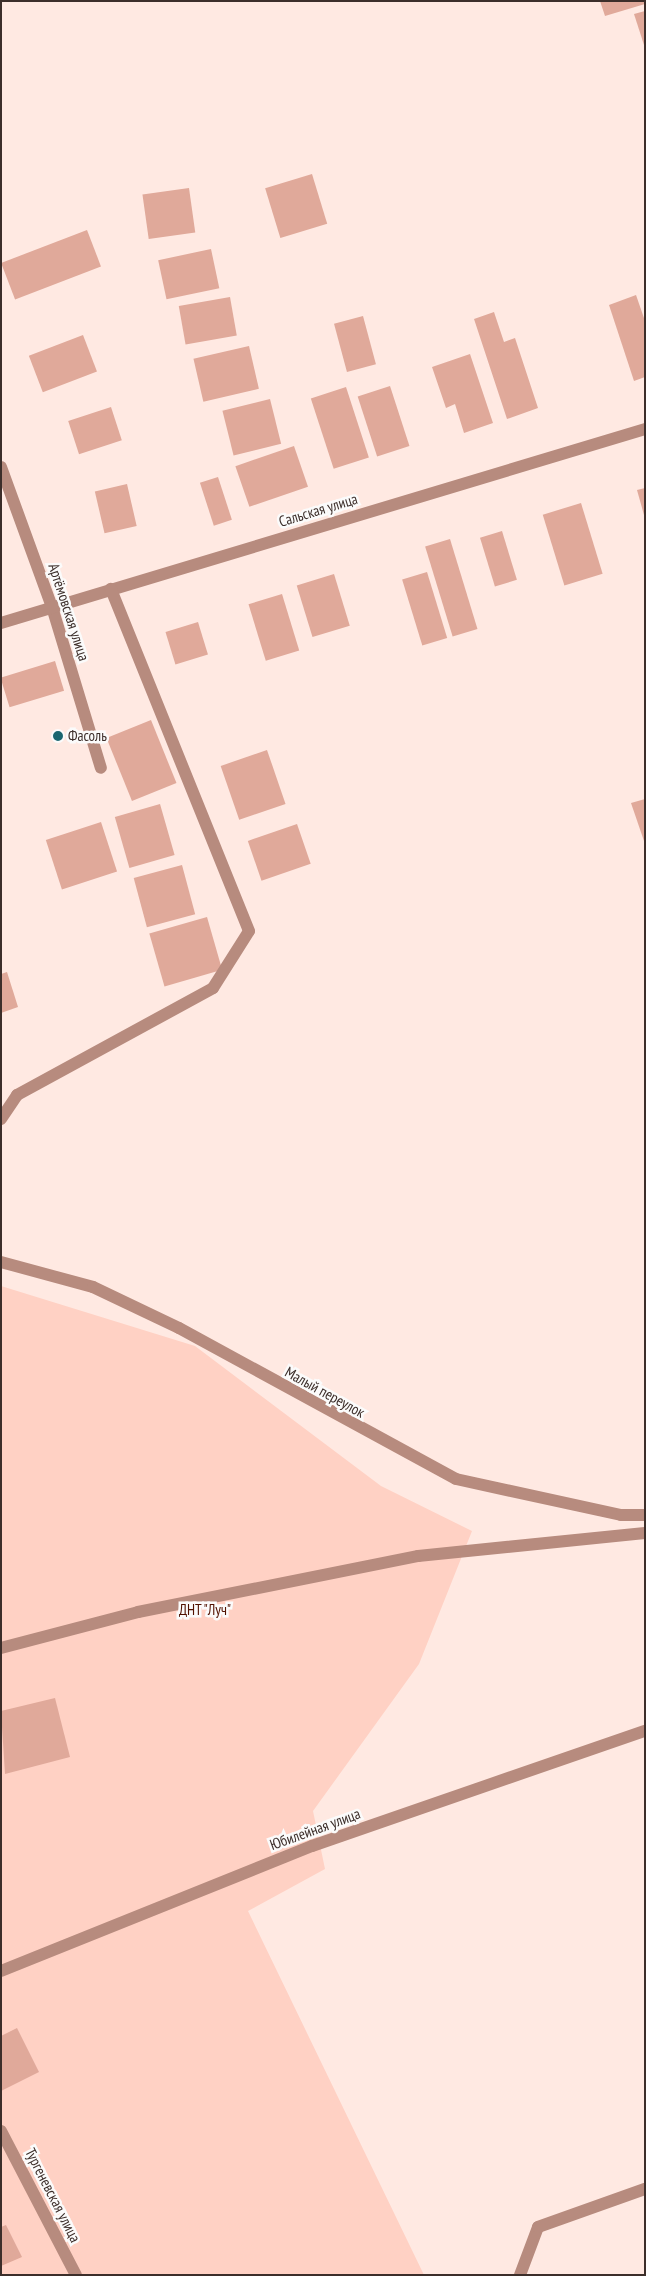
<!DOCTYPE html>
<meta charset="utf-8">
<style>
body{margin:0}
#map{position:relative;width:646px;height:2276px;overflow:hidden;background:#ffe9e2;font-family:"PT Sans Narrow",sans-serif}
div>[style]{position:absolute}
.green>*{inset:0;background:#ffd1c4}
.building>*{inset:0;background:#e0a99a;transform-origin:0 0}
.minor>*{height:12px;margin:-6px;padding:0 6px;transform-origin:6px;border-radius:6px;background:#b78b7e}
.dots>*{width:14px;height:14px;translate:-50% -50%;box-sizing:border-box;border:2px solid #fbfbfb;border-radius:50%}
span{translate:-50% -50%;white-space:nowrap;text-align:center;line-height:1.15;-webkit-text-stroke:5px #fbfbfb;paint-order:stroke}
.street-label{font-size:15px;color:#3c2e2a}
.poi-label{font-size:15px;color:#3c2e2a}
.left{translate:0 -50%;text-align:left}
.park-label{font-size:15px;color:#511100}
.frame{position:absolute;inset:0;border:2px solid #3c2e2a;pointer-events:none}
</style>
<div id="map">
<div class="green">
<i style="clip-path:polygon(1px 1286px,195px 1346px,381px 1486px,472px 1531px,419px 1664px,313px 1811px,325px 1869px,248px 1911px,424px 2275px,1px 2275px)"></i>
</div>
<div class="building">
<i style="clip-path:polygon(600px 1px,645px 1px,645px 4px,605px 16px)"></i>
<i style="clip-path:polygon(645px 11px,645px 45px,644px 45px,634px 14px)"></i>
<i style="left:312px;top:174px;width:52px;height:49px;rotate:73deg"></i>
<i style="left:189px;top:188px;width:45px;height:47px;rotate:82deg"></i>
<i style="left:87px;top:230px;width:39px;height:92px;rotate:69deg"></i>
<i style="left:211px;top:249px;width:40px;height:54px;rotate:78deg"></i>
<i style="clip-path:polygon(636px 295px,645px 321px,645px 377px,634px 381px,609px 305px)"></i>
<i style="left:230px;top:297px;width:39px;height:52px;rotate:80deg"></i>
<i style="clip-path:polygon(494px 312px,504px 342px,515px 338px,538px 408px,507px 419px,474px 319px)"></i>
<i style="left:363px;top:316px;width:50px;height:30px;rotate:75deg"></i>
<i style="left:83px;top:335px;width:39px;height:58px;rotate:69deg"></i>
<i style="left:249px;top:346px;width:44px;height:57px;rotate:77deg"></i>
<i style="clip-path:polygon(470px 354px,493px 423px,464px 433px,455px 404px,446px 408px,432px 367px)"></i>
<i style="left:390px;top:386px;width:63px;height:34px;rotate:72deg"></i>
<i style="left:346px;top:387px;width:74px;height:37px;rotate:72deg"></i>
<i style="left:270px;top:399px;width:46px;height:49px;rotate:76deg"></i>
<i style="left:111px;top:407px;width:35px;height:45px;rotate:72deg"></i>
<i style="left:294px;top:446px;width:43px;height:62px;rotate:71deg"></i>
<i style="left:218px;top:477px;width:45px;height:19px;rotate:72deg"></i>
<i style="left:127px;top:484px;width:43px;height:33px;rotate:77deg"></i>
<i style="clip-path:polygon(645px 488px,645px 515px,644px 515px,637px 490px)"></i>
<i style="left:581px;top:503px;width:74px;height:40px;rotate:73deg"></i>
<i style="left:502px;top:531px;width:51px;height:23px;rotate:73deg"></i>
<i style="left:450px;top:539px;width:94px;height:26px;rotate:73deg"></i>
<i style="left:427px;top:572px;width:69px;height:26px;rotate:73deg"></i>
<i style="left:334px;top:574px;width:54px;height:39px;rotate:73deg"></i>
<i style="left:282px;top:594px;width:59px;height:35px;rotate:73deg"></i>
<i style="left:198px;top:622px;width:34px;height:34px;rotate:73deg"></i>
<i style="left:55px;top:661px;width:31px;height:57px;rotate:73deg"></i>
<i style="left:151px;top:720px;width:68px;height:48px;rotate:68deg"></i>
<i style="left:267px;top:750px;width:57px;height:49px;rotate:71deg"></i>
<i style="clip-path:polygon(645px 799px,645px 841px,644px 841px,631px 803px)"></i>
<i style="left:160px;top:804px;width:53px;height:47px;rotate:74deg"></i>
<i style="left:101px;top:822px;width:52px;height:58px;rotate:72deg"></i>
<i style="left:297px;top:824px;width:42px;height:52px;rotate:71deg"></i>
<i style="left:182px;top:865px;width:51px;height:50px;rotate:75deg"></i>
<i style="left:207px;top:917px;width:55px;height:60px;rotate:74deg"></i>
<i style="clip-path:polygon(7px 972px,18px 1007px,1px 1013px,1px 974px)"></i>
<i style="clip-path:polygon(55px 1698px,70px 1757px,5px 1774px,1px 1711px)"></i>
<i style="clip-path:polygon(17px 2028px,39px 2072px,1px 2091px,1px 2036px)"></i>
<i style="clip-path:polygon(6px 2225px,22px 2257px,1px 2266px,1px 2227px)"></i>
</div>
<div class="minor">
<i style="left:1px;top:467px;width:149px;rotate:70deg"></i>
<i style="left:52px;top:607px;width:168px;rotate:73.1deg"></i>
<i style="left:1px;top:623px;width:673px;rotate:-16.76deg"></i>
<i style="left:1px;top:1119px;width:29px;rotate:-56deg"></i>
<i style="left:17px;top:1095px;width:223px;rotate:-28.6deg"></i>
<i style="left:213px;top:988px;width:67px;rotate:-57.7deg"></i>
<i style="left:249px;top:931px;width:369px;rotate:-112deg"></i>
<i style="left:1px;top:1262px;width:95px;rotate:15.2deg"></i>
<i style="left:93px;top:1287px;width:95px;rotate:25.5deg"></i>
<i style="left:179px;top:1328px;width:315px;rotate:28.6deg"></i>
<i style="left:456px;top:1479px;width:169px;rotate:12.3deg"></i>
<i style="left:621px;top:1515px;width:24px"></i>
<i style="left:1px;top:1648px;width:142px;rotate:-14.7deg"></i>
<i style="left:138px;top:1612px;width:286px;rotate:-11.3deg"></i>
<i style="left:418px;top:1556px;width:228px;rotate:-5.8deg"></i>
<i style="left:1px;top:1971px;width:335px;rotate:-21.9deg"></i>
<i style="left:312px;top:1846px;width:352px;rotate:-19.1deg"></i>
<i style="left:1px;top:2131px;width:162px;rotate:62.5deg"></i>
<i style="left:520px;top:2275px;width:51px;rotate:-69.4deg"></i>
<i style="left:538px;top:2227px;width:114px;rotate:-19.6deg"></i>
</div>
<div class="dots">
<i style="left:58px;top:736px;background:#1b6670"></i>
</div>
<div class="street-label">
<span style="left:318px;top:510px;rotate:-17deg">Сальская улица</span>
<span style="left:69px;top:612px;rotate:72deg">Артёмовская улица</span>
<span style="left:325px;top:1392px;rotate:29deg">Малый переулок</span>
<span style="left:315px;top:1829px;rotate:-20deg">Юбилейная улица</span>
<span style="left:53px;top:2195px;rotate:63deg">Тургеневская улица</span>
</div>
<div class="poi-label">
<span class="left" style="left:68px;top:736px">Фасоль</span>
</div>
<div class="park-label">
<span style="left:205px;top:1610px">ДНТ "Луч"</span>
</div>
<div class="frame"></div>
</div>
